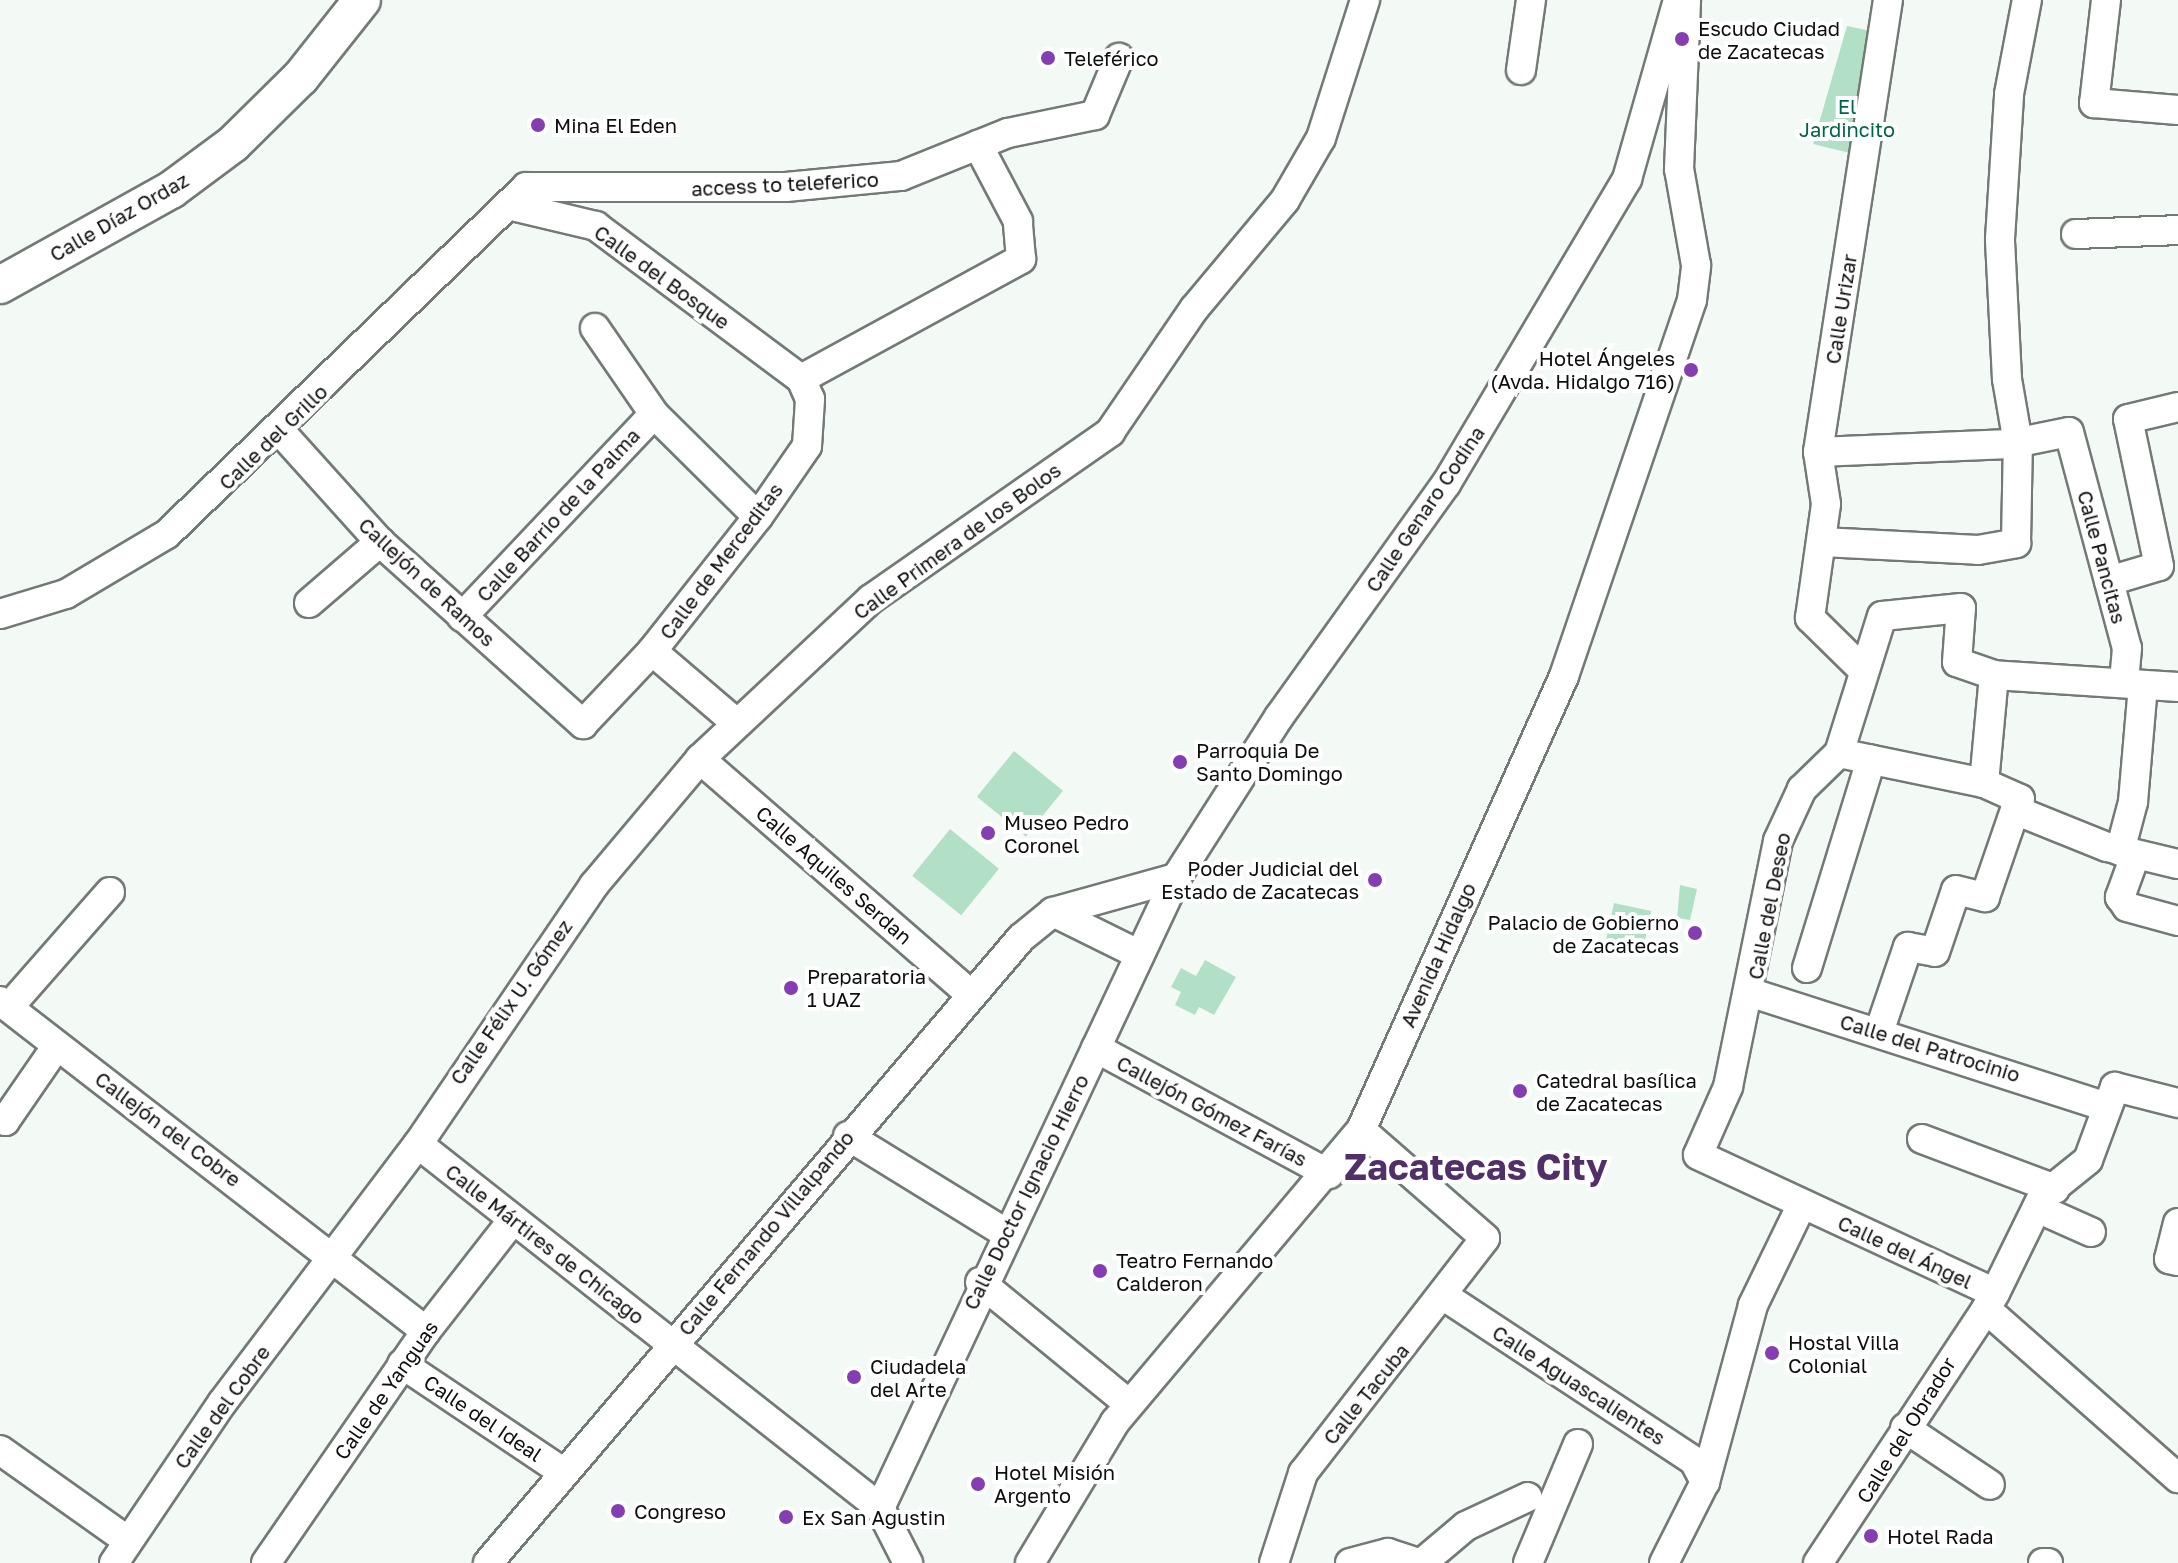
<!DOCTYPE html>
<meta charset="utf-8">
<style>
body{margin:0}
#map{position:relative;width:2178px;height:1563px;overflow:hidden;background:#f3faf6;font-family:"Golos Text",sans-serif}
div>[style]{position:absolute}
.green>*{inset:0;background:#b2e0c6;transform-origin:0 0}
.roads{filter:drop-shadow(2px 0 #737a76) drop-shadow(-2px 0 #737a76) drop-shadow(0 2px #737a76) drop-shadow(0 -2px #737a76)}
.minor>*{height:28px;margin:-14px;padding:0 14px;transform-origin:14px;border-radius:14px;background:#fff}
.major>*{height:36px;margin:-18px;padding:0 18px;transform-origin:18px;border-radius:18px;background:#fff}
.dots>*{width:22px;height:22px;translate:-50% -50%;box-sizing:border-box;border:4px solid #fff;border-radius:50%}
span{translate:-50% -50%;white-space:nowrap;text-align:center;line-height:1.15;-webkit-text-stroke:8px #fff;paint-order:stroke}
.poi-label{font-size:20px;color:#0d0f0e}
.left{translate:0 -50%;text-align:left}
.right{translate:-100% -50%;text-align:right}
.park-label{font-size:20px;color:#006641}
.street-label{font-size:20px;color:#0d0f0e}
.town-label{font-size:36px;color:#512f68;font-weight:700}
</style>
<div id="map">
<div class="green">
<i style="clip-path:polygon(1847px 26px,1886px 34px,1866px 157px,1813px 144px)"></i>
<i style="left:1014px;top:751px;width:63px;height:59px;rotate:39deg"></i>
<i style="left:950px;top:829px;width:63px;height:60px;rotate:39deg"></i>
<i style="clip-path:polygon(1680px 885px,1697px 889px,1690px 920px,1677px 918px)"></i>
<i style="left:1614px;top:903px;width:38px;height:44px;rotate:12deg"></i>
<i style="clip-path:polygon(1205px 960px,1236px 977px,1214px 1015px,1199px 1007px,1195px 1015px,1175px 1005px,1181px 992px,1171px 987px,1181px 968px,1196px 976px)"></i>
</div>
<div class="roads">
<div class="minor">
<i style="left:2106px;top:0;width:104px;rotate:96.6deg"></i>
<i style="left:2094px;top:103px;width:84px;rotate:4.8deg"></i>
<i style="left:1521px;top:70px;width:71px;rotate:-81.9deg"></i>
<i style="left:2076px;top:234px;width:102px;rotate:-2.2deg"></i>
<i style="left:595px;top:328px;width:104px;rotate:55.5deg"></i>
<i style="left:654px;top:414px;width:146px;rotate:44.7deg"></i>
<i style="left:801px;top:379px;width:251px;rotate:-28.6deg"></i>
<i style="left:1021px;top:259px;width:38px;rotate:-95deg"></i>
<i style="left:1018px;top:221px;width:86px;rotate:-117.8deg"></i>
<i style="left:280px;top:431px;width:149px;rotate:48deg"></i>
<i style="left:380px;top:542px;width:273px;rotate:41.9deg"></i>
<i style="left:583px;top:724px;width:100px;rotate:-46.6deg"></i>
<i style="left:652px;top:651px;width:171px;rotate:-51.7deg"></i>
<i style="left:758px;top:517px;width:86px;rotate:-55.4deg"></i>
<i style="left:807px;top:446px;width:47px;rotate:-86.3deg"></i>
<i style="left:810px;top:399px;width:22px;rotate:-114deg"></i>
<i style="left:801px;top:379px;width:256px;rotate:-143.3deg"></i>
<i style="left:596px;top:226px;width:90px;rotate:-166.6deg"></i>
<i style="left:1818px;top:452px;width:192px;rotate:-2.4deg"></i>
<i style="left:2010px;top:444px;width:60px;rotate:-11.5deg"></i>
<i style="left:2069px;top:432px;width:224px;rotate:75deg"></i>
<i style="left:2127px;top:648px;width:34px;rotate:95deg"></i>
<i style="left:1822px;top:542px;width:156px;rotate:2.9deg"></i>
<i style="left:1978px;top:550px;width:39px;rotate:-10deg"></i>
<i style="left:2016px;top:543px;width:100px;rotate:-88.9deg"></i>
<i style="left:2018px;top:443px;width:65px;rotate:-99.8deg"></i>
<i style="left:2007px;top:379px;width:140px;rotate:-92.9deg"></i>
<i style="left:2000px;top:239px;width:145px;rotate:-86.4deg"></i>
<i style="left:2009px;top:94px;width:96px;rotate:-79.2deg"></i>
<i style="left:2109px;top:581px;width:52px;rotate:-16.7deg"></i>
<i style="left:2159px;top:566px;width:150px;rotate:-101.9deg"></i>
<i style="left:2128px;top:419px;width:51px;rotate:-13.5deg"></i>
<i style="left:309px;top:603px;width:94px;rotate:-40.7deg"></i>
<i style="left:0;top:614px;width:69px;rotate:-16.9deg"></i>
<i style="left:66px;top:594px;width:117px;rotate:-30.7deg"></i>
<i style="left:167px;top:534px;width:499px;rotate:-44deg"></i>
<i style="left:526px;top:187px;width:260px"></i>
<i style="left:786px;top:187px;width:116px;rotate:-5.5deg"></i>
<i style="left:901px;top:176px;width:115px;rotate:-21.9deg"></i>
<i style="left:1008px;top:133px;width:89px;rotate:-11.7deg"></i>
<i style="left:1095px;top:115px;width:62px;rotate:-67.2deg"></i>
<i style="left:462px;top:617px;width:279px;rotate:-46.6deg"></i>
<i style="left:652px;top:651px;width:109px;rotate:40.5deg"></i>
<i style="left:1864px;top:671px;width:76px;rotate:-135.5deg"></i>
<i style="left:1810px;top:618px;width:115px;rotate:-82deg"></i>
<i style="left:1826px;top:504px;width:53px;rotate:-98.7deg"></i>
<i style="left:1818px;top:452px;width:457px;rotate:-81.2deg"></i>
<i style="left:2178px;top:687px;width:184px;rotate:-176.3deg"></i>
<i style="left:1994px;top:675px;width:39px;rotate:-161deg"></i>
<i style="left:1957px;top:662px;width:54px;rotate:-85.8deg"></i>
<i style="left:1961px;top:608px;width:79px;rotate:174.2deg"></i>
<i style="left:1882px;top:616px;width:144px;rotate:107.4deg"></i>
<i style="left:1839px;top:753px;width:52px;rotate:135.8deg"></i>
<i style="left:1802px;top:789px;width:57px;rotate:114.8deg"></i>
<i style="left:1778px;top:841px;width:251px;rotate:101.5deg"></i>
<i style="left:1728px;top:1087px;width:74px;rotate:113.8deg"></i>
<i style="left:1698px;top:1155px;width:327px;rotate:24.9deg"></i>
<i style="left:1995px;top:1293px;width:18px;rotate:119deg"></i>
<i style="left:1986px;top:1309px;width:256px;rotate:41.4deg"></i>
<i style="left:1839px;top:753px;width:148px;rotate:11.7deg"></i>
<i style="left:1984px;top:783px;width:39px;rotate:24deg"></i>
<i style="left:2020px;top:799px;width:12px;rotate:114deg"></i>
<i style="left:2015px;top:810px;width:99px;rotate:21.9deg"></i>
<i style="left:2107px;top:847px;width:73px;rotate:13.5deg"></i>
<i style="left:700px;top:759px;width:355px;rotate:41deg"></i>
<i style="left:1984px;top:783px;width:108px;rotate:-84.7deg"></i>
<i style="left:2120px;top:851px;width:51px;rotate:-75.1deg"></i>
<i style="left:2133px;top:802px;width:117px;rotate:-85.1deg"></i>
<i style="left:2135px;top:856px;width:44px;rotate:110.1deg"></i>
<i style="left:2120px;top:897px;width:12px;rotate:55deg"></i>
<i style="left:2127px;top:907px;width:53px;rotate:15.4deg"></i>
<i style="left:1053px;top:912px;width:95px;rotate:26.3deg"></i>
<i style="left:1807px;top:968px;width:218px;rotate:-72.9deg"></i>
<i style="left:1752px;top:993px;width:373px;rotate:17.8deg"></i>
<i style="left:0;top:1001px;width:539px;rotate:37.76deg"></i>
<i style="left:9px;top:1007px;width:153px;rotate:-48.7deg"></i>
<i style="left:1879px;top:1032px;width:90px;rotate:-71.2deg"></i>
<i style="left:1908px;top:947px;width:27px;rotate:10deg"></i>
<i style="left:1935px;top:952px;width:65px;rotate:-71.3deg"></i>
<i style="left:1956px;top:890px;width:30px;rotate:14deg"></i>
<i style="left:1985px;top:897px;width:92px;rotate:-71deg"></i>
<i style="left:1096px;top:1048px;width:265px;rotate:28.4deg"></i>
<i style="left:0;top:1118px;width:6px;rotate:31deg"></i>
<i style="left:5px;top:1121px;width:90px;rotate:-55.4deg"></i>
<i style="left:848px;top:1136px;width:183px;rotate:31.6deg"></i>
<i style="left:1922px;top:1139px;width:142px;rotate:20.6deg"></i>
<i style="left:418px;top:1144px;width:588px;rotate:38.23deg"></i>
<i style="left:880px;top:1508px;width:62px;rotate:63deg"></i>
<i style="left:2037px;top:1208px;width:59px;rotate:24deg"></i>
<i style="left:2178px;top:1223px;width:37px;rotate:104deg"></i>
<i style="left:2169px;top:1259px;width:9px;rotate:13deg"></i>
<i style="left:980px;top:1282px;width:193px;rotate:39.3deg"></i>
<i style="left:1995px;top:1293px;width:107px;rotate:-63.9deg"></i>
<i style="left:2042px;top:1197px;width:59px;rotate:-38.8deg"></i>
<i style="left:2088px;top:1160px;width:78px;rotate:-69.7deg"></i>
<i style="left:2115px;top:1087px;width:65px;rotate:14.3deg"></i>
<i style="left:1444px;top:1296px;width:300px;rotate:33.4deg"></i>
<i style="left:1694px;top:1461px;width:24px;rotate:62deg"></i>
<i style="left:402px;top:1364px;width:194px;rotate:33.9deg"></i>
<i style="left:1905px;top:1428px;width:102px;rotate:33.8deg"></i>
<i style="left:0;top:1450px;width:157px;rotate:35.4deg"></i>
<i style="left:880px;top:1508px;width:696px;rotate:-64.83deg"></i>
<i style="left:114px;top:1563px;width:193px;rotate:-56deg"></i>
<i style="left:222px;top:1403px;width:325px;rotate:-52.9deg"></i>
<i style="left:418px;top:1144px;width:313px;rotate:-55.8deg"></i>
<i style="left:594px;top:885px;width:165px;rotate:-49.9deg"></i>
<i style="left:700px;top:759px;width:234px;rotate:-43.1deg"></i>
<i style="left:871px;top:599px;width:292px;rotate:-34.9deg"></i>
<i style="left:1110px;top:432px;width:149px;rotate:-55.7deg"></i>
<i style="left:1194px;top:309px;width:142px;rotate:-50.1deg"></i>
<i style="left:1285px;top:200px;width:72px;rotate:-59.9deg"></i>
<i style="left:1321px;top:138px;width:145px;rotate:-72.3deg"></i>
<i style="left:266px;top:1563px;width:282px;rotate:-55.4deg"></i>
<i style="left:426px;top:1331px;width:140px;rotate:-52deg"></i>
<i style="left:488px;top:1563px;width:821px;rotate:-49.54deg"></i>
<i style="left:1021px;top:938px;width:41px;rotate:-39.1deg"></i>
<i style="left:1053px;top:912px;width:128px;rotate:-15.5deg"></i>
<i style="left:1176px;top:878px;width:191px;rotate:-57.4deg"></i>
<i style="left:1279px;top:717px;width:287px;rotate:-54.4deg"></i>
<i style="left:1446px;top:484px;width:355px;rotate:-59.3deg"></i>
<i style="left:1627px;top:179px;width:186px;rotate:-74.1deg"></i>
<i style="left:1030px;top:1563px;width:165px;rotate:-58.9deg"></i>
<i style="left:1115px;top:1422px;width:382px;rotate:-49.9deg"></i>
<i style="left:1361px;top:1130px;width:497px;rotate:-65.9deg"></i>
<i style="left:1564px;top:676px;width:397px;rotate:-71.2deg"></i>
<i style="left:1692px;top:300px;width:35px;rotate:-83deg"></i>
<i style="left:1696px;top:265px;width:97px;rotate:-100deg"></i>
<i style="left:1679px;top:169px;width:169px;rotate:-87.6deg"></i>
<i style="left:1274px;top:1563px;width:95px;rotate:-72.1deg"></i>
<i style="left:1303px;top:1473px;width:297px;rotate:-52.2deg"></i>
<i style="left:1485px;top:1238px;width:164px;rotate:-138.9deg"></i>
<i style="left:1350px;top:1563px;width:39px;rotate:-15deg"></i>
<i style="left:1388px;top:1553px;width:33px;rotate:18deg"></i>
<i style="left:1422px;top:1563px;width:57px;rotate:-40.1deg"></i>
<i style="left:1466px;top:1526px;width:68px;rotate:-25.1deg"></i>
<i style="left:1528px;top:1563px;width:129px;rotate:-67.2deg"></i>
<i style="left:1664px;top:1563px;width:91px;rotate:-63.2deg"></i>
<i style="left:1705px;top:1482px;width:183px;rotate:-74.8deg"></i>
<i style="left:1753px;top:1305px;width:112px;rotate:-64.1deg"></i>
<i style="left:1818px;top:1563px;width:305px;rotate:-56.5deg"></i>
<i style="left:2043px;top:1563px;width:5px"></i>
</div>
<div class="major">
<i style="left:0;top:285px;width:196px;rotate:-29.1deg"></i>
<i style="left:171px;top:190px;width:77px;rotate:-36.6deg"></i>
<i style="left:233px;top:144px;width:95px;rotate:-44.6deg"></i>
<i style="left:301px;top:77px;width:98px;rotate:-51.6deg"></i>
</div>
</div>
<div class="dots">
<i style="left:1682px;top:39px;background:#853eb1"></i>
<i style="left:1048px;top:58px;background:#853eb1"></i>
<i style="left:538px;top:125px;background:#853eb1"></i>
<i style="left:1691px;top:370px;background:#853eb1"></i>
<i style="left:1180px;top:762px;background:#853eb1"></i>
<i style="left:988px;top:833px;background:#853eb1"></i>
<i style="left:1375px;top:880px;background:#853eb1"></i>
<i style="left:1695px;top:933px;background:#853eb1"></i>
<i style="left:791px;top:988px;background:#853eb1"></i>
<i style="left:1520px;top:1091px;background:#853eb1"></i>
<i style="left:1100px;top:1271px;background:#853eb1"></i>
<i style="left:1772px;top:1353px;background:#853eb1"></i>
<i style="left:854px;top:1377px;background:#853eb1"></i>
<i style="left:978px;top:1484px;background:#853eb1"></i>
<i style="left:618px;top:1511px;background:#853eb1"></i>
<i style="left:786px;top:1517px;background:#853eb1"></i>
<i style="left:1871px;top:1536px;background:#853eb1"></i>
</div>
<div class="poi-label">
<span class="left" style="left:1698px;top:40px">Escudo Ciudad<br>de Zacatecas</span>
<span class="left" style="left:1064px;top:58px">Teleférico</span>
<span class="left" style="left:554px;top:125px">Mina El Eden</span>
<span class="right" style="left:1675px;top:370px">Hotel Ángeles<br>(Avda. Hidalgo 716)</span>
<span class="left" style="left:1196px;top:762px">Parroquia De<br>Santo Domingo</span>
<span class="left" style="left:1004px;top:834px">Museo Pedro<br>Coronel</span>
<span class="right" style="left:1359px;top:880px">Poder Judicial del<br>Estado de Zacatecas</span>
<span class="right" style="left:1679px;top:934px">Palacio de Gobierno<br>de Zacatecas</span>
<span class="left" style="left:807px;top:988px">Preparatoria<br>1 UAZ</span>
<span class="left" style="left:1536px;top:1092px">Catedral basílica<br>de Zacatecas</span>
<span class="left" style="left:1116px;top:1272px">Teatro Fernando<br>Calderon</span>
<span class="left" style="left:1788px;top:1354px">Hostal Villa<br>Colonial</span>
<span class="left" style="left:870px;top:1378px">Ciudadela<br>del Arte</span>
<span class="left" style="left:994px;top:1484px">Hotel Misión<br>Argento</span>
<span class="left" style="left:634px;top:1511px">Congreso</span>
<span class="left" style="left:802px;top:1517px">Ex San Agustin</span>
<span class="left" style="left:1887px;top:1536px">Hotel Rada</span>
</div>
<div class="park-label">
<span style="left:1847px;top:118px">El<br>Jardincito</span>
</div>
<div class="street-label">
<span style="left:785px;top:184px;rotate:-3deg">access to teleferico</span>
<span style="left:119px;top:217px;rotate:-30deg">Calle Díaz Ordaz</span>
<span style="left:662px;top:277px;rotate:36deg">Calle del Bosque</span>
<span style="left:1841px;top:309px;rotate:-81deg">Calle Urizar</span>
<span style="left:273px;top:437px;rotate:-44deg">Calle del Grillo</span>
<span style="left:1425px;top:509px;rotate:-56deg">Calle Genaro Codina</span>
<span style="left:558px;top:515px;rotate:-47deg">Calle Barrio de la Palma</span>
<span style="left:957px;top:541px;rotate:-36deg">Calle Primera de los Bolos</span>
<span style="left:2102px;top:557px;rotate:75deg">Calle Pancitas</span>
<span style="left:721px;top:561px;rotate:-53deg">Calle de Merceditas</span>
<span style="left:427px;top:582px;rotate:43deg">Callejón de Ramos</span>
<span style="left:834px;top:875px;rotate:41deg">Calle Aquiles Serdan</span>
<span style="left:1769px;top:906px;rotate:-79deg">Calle del Deseo</span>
<span style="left:1438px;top:955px;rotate:-66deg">Avenida Hidalgo</span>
<span style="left:511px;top:1002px;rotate:-55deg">Calle Félix U. Gómez</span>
<span style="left:1930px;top:1048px;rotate:17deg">Calle del Patrocinio</span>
<span style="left:1212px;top:1111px;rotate:28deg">Callejón Gómez Farías</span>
<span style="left:168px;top:1129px;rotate:37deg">Callejón del Cobre</span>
<span style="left:1026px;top:1192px;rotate:-64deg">Calle Doctor Ignacio Hierro</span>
<span style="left:766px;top:1233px;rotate:-50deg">Calle Fernando Villalpando</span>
<span style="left:545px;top:1244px;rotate:38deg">Calle Mártires de Chicago</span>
<span style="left:1905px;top:1252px;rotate:25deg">Calle del Ángel</span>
<span style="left:1579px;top:1385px;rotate:33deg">Calle Aguascalientes</span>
<span style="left:386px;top:1390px;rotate:-55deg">Calle de Yanguas</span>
<span style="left:1366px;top:1394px;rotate:-51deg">Calle Tacuba</span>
<span style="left:222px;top:1407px;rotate:-54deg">Calle del Cobre</span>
<span style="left:483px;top:1418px;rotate:34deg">Calle del Ideal</span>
<span style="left:1906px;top:1430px;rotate:-58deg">Calle del Obrador</span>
</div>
<div class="town-label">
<span style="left:1476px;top:1167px">Zacatecas City</span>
</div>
</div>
